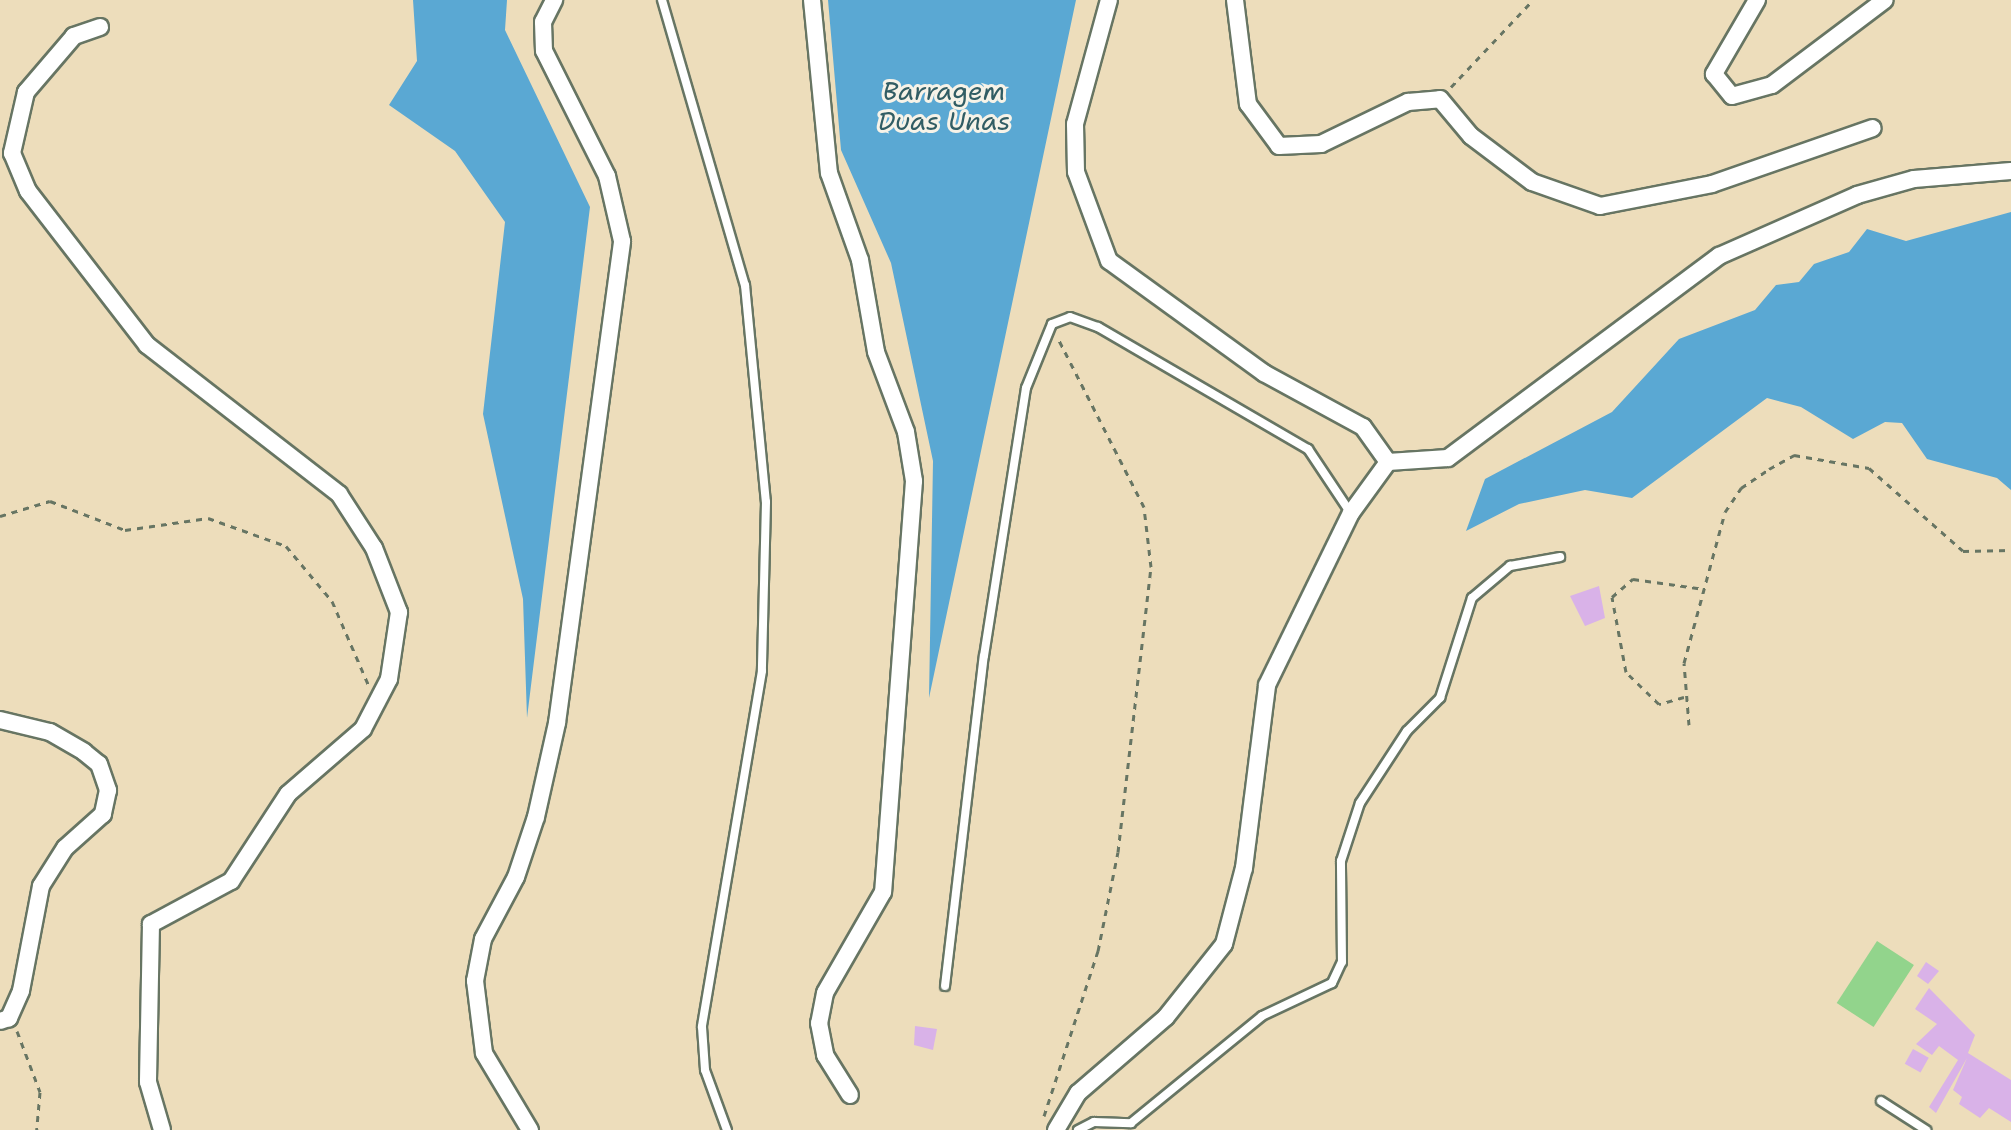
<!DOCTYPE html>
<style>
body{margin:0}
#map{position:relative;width:2011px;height:1130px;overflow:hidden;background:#edddbb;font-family:"Shantell Sans",sans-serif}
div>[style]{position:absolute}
.green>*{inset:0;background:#92d48c;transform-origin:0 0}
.water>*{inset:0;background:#5aa8d3}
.building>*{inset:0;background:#d9b2e8;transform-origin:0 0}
.path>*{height:3px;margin-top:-1.5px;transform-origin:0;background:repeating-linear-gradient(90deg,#677563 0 6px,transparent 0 12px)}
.roads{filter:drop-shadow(2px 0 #677563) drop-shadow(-2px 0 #677563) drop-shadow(0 2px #677563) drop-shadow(0 -2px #677563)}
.service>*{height:8px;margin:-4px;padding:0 4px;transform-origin:4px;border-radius:4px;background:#fff}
.minor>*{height:16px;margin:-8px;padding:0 8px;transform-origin:8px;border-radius:8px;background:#fff}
span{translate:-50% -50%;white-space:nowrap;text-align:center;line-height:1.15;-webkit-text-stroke:6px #f7f3e8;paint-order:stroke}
.water-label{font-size:26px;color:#315d64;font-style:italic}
</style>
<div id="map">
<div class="green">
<i style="left:1877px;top:941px;width:44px;height:74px;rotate:33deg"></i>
</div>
<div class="water">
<i style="clip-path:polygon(413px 0,507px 0,505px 30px,590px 207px,527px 718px,523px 599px,483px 414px,505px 222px,455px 151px,389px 105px,417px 61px)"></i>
<i style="clip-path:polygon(828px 0,1076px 0,929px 698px,933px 461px,891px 263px,841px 150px)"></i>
<i style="clip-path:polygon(2011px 212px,2011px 490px,1997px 478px,1927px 459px,1902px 423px,1885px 422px,1853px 439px,1801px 407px,1767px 398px,1632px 498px,1585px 490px,1519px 504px,1466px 531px,1485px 479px,1612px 412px,1679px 339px,1755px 310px,1776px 285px,1799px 282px,1814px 264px,1849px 252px,1867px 229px,1906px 241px)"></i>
</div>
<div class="building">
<i style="clip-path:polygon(1599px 586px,1605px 618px,1585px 626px,1570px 596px)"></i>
<i style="clip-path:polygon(1926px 962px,1939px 971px,1928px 984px,1917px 976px)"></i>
<i style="clip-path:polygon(1929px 988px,1975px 1035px,1968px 1053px,2011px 1080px,2011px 1122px,1989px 1108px,1980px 1118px,1959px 1104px,1962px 1097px,1953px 1090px,1967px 1058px,1936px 1113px,1929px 1107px,1958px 1060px,1939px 1046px,1932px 1055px,1916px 1044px,1937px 1024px,1915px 1009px)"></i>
<i style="clip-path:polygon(915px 1026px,937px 1029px,933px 1050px,914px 1045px)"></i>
<i style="left:1913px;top:1049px;width:18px;height:17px;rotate:29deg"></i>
</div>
<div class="path">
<i style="left:1451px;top:87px;width:120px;rotate:-46.7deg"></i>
<i style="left:0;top:516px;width:52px;rotate:-16.7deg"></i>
<i style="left:50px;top:501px;width:80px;rotate:21.1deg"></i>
<i style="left:125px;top:530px;width:84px;rotate:-8.2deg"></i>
<i style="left:208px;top:518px;width:83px;rotate:19.7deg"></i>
<i style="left:286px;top:546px;width:72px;rotate:50.1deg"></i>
<i style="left:332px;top:601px;width:93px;rotate:66.5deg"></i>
<i style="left:1684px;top:697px;width:26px;rotate:164deg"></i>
<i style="left:1659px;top:704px;width:46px;rotate:-135.9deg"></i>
<i style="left:1626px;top:672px;width:76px;rotate:-100.6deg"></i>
<i style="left:1612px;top:597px;width:28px;rotate:-41deg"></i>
<i style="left:1633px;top:579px;width:72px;rotate:8deg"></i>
<i style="left:1689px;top:725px;width:62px;rotate:-94.6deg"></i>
<i style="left:1684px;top:663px;width:156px;rotate:-74.8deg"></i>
<i style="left:1725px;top:512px;width:29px;rotate:-56deg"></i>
<i style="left:1741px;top:488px;width:34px;rotate:-34deg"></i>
<i style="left:1769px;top:469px;width:29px;rotate:-29deg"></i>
<i style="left:1794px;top:455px;width:76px;rotate:9.8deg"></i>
<i style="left:1869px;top:468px;width:125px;rotate:41.4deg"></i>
<i style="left:1963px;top:551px;width:48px;rotate:-1.2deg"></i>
<i style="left:17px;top:1031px;width:65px;rotate:69.3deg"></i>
<i style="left:40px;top:1092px;width:38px;rotate:95deg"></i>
<i style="left:1044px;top:1116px;width:174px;rotate:-71.9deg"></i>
<i style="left:1098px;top:951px;width:101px;rotate:-78.6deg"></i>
<i style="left:1118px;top:852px;width:287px;rotate:-83.4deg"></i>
<i style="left:1151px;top:567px;width:60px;rotate:-96.7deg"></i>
<i style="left:1144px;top:507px;width:190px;rotate:-117deg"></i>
</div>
<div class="roads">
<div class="service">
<i style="left:662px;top:0;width:297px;rotate:73.8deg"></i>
<i style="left:745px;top:285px;width:218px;rotate:84.5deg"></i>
<i style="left:766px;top:502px;width:169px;rotate:91.4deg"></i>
<i style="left:762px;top:671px;width:361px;rotate:99.6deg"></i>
<i style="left:702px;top:1027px;width:43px;rotate:86deg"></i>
<i style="left:705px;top:1070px;width:64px;rotate:69.9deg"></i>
<i style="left:945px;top:986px;width:332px;rotate:-83.3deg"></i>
<i style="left:984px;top:656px;width:271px;rotate:-81.1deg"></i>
<i style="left:1026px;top:388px;width:69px;rotate:-67.9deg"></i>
<i style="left:1052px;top:324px;width:19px;rotate:-21deg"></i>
<i style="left:1070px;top:317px;width:30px;rotate:20deg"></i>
<i style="left:1098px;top:327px;width:243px;rotate:30.2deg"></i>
<i style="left:1308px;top:449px;width:76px;rotate:56.3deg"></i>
<i style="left:1881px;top:1101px;width:54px;rotate:32.8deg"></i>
<i style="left:1078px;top:1130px;width:18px;rotate:-27deg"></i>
<i style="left:1094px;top:1122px;width:37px;rotate:2deg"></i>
<i style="left:1131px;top:1123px;width:169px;rotate:-39.2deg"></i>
<i style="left:1262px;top:1016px;width:77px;rotate:-25.2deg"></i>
<i style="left:1332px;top:983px;width:23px;rotate:-65deg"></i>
<i style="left:1342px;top:962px;width:101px;rotate:-90.6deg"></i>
<i style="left:1341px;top:861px;width:61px;rotate:-71.9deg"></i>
<i style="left:1360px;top:803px;width:86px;rotate:-56.9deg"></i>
<i style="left:1407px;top:731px;width:47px;rotate:-45deg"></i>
<i style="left:1440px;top:698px;width:105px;rotate:-72.3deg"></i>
<i style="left:1472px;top:598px;width:50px;rotate:-40.1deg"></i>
<i style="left:1510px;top:566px;width:51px;rotate:-10.2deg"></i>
</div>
<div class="minor">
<i style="left:812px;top:0;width:174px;rotate:84.4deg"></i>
<i style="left:829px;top:173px;width:92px;rotate:70.4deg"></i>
<i style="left:860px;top:260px;width:93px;rotate:80.1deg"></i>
<i style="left:876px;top:352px;width:85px;rotate:69.4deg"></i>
<i style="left:906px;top:432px;width:50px;rotate:80.7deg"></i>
<i style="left:914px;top:481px;width:412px;rotate:94.3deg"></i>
<i style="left:883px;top:892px;width:116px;rotate:119.9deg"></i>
<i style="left:825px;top:993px;width:31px;rotate:101deg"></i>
<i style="left:819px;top:1023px;width:33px;rotate:79deg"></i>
<i style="left:825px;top:1055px;width:47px;rotate:58deg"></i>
<i style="left:1235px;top:0;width:105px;rotate:82.9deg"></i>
<i style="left:1248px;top:104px;width:52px;rotate:53.6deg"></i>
<i style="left:1279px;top:146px;width:42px;rotate:-2.7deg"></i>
<i style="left:1321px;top:144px;width:97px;rotate:-25.8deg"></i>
<i style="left:1408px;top:102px;width:32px;rotate:-5deg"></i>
<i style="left:1440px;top:99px;width:48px;rotate:50deg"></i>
<i style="left:1471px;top:136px;width:76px;rotate:37deg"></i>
<i style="left:1532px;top:182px;width:72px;rotate:19.4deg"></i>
<i style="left:1600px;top:206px;width:114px;rotate:-11.1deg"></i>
<i style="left:1712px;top:184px;width:170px;rotate:-19.2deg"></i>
<i style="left:1757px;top:0;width:86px;rotate:120.2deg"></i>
<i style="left:1714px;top:74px;width:28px;rotate:51deg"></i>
<i style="left:1732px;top:96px;width:41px;rotate:-15.4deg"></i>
<i style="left:1772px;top:85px;width:141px;rotate:-37deg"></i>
<i style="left:100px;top:27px;width:28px;rotate:161deg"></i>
<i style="left:74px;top:36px;width:74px;rotate:130.6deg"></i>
<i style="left:26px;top:92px;width:63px;rotate:102.9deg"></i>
<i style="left:12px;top:153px;width:41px;rotate:67.2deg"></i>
<i style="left:28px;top:191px;width:195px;rotate:52.3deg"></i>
<i style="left:147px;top:345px;width:243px;rotate:37.8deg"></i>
<i style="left:339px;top:494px;width:64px;rotate:57.1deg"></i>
<i style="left:374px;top:548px;width:69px;rotate:68.7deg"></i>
<i style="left:399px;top:612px;width:68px;rotate:98.5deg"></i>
<i style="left:389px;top:679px;width:56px;rotate:117.5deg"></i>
<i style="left:363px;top:729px;width:99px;rotate:139.1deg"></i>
<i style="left:288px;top:794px;width:104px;rotate:123.2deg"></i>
<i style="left:231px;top:881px;width:91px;rotate:151.7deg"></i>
<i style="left:151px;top:924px;width:158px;rotate:91.1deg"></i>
<i style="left:148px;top:1082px;width:50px;rotate:73.7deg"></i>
<i style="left:1388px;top:462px;width:60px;rotate:-3.8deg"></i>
<i style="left:1448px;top:458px;width:338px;rotate:-36.7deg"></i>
<i style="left:1719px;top:256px;width:151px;rotate:-23.8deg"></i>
<i style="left:1857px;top:195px;width:59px;rotate:-15.7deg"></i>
<i style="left:1914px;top:179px;width:97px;rotate:-4.7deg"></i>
<i style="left:0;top:720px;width:51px;rotate:13.5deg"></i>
<i style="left:50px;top:732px;width:39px;rotate:30deg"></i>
<i style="left:84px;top:752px;width:19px;rotate:39deg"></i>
<i style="left:99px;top:764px;width:28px;rotate:71deg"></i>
<i style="left:108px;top:790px;width:25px;rotate:102deg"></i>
<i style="left:103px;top:814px;width:51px;rotate:138.2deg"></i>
<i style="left:65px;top:848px;width:45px;rotate:122.3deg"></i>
<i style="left:41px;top:886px;width:107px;rotate:100.8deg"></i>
<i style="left:21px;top:991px;width:30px;rotate:114deg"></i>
<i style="left:9px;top:1018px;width:9px;rotate:162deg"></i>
<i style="left:530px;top:1130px;width:90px;rotate:-120.9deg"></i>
<i style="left:484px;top:1053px;width:73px;rotate:-97.1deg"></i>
<i style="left:475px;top:981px;width:43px;rotate:-79.2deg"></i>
<i style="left:483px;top:939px;width:70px;rotate:-62deg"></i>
<i style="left:516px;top:877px;width:63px;rotate:-71.6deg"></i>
<i style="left:536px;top:817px;width:96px;rotate:-77.4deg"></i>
<i style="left:557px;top:723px;width:486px;rotate:-82.3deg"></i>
<i style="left:622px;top:241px;width:67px;rotate:-103deg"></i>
<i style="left:607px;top:176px;width:140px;rotate:-116.7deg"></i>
<i style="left:544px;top:51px;width:29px;rotate:-92deg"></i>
<i style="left:543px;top:22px;width:25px;rotate:-63deg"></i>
<i style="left:1056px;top:1130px;width:43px;rotate:-59.3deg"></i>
<i style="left:1078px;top:1093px;width:116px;rotate:-40.8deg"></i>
<i style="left:1166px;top:1017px;width:93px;rotate:-51.5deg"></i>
<i style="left:1224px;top:944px;width:79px;rotate:-75.3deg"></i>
<i style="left:1244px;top:868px;width:184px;rotate:-82.8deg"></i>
<i style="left:1267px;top:685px;width:191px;rotate:-64deg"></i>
<i style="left:1351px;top:513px;width:63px;rotate:-54deg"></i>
<i style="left:1388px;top:462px;width:43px;rotate:-125.5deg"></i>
<i style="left:1363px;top:427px;width:113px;rotate:-151.4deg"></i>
<i style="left:1264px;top:373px;width:191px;rotate:-144.1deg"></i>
<i style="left:1109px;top:261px;width:95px;rotate:-110.3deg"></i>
<i style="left:1076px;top:172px;width:48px;rotate:-91.2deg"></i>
<i style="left:1075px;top:124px;width:129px;rotate:-74.7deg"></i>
</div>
</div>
<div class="water-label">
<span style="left:944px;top:106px">Barragem<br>Duas Unas</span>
</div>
</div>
